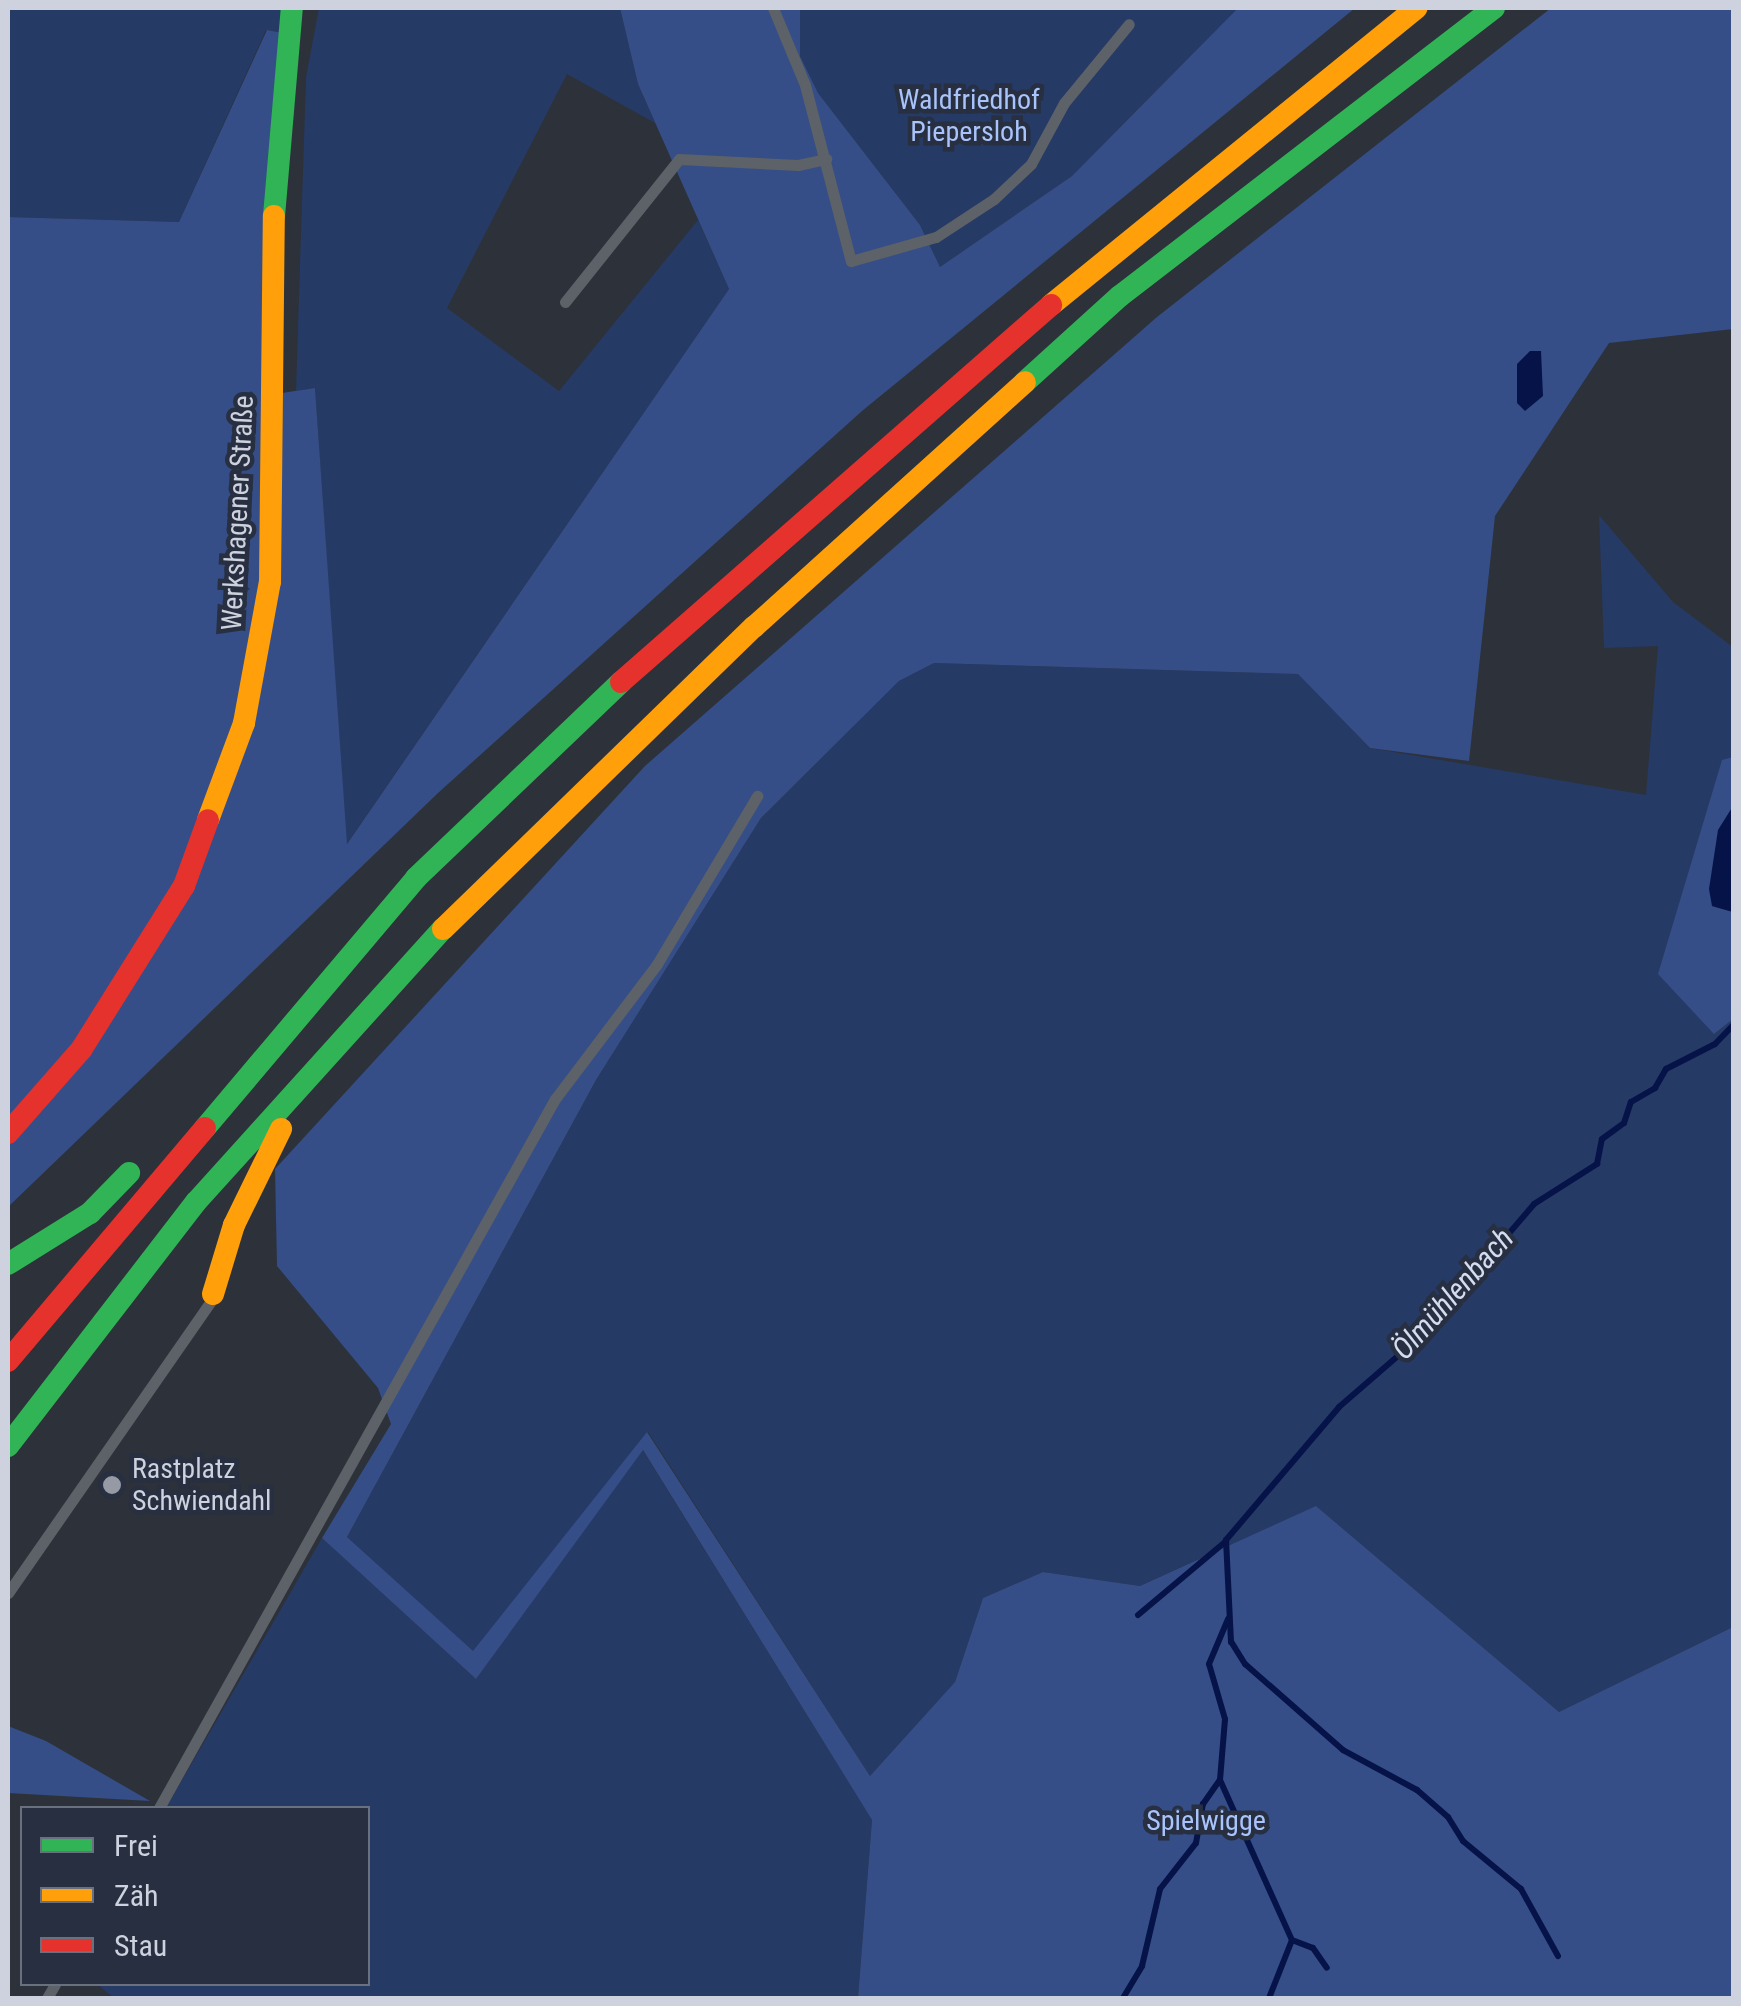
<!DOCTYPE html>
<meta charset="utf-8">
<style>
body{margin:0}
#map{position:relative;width:1741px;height:2006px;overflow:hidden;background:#2d313a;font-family:"Roboto Condensed",sans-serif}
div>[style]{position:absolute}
.green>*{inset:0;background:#263a66}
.forest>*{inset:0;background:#354e87}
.water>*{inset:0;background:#061349}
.stream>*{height:6px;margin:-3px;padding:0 3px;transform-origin:3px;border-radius:3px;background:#061349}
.lane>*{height:11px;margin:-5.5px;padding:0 5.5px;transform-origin:5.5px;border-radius:5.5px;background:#5d6168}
.fast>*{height:22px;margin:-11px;padding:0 11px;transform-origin:11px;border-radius:11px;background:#30b455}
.slow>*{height:22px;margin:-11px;padding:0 11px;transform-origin:11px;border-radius:11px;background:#ff9f0a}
.jam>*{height:22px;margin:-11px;padding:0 11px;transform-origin:11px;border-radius:11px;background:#e5322d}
.dots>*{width:28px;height:28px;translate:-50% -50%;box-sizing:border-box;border:5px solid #272f40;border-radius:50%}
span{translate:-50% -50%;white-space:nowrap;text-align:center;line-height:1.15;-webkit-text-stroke:9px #272f40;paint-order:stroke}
.park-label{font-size:28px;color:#a9c4fb}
.street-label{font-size:28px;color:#cdd2de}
.poi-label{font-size:28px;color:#cdd2de}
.left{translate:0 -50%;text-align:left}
.water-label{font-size:30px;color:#d4ddf0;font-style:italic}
.frame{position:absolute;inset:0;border:10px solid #cdd2de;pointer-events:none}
.legend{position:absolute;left:20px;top:1806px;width:350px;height:180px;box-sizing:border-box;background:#272f40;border:2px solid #69707f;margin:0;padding:12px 18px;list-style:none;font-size:30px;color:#cdd2de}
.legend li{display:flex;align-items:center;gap:20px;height:50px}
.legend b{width:50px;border:2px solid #69707f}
</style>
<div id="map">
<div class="green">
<i style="clip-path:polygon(8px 8px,294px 8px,283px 33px,266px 30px,179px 222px,8px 217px)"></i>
<i style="clip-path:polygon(319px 8px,620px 8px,638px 84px,655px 123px,567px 74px,447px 308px,559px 391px,698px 220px,729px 289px,346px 845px,315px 388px,296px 391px,306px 77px)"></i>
<i style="clip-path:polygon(800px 8px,1238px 8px,1072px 176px,940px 267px,920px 225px,818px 93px,800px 56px)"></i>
<i style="clip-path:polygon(1599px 515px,1673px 602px,1733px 647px,1733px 757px,1722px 761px,1714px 1034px,1733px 1019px,1733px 1627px,1559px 1712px,1316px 1506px,1733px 1998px,1096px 1618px,1206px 1556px,1140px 1586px,1043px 1572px,983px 1598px,955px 1682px,870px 1776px,648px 1432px,473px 1652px,347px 1537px,596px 1080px,761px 818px,899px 681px,934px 663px,1298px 674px,1370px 748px,1646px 795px,1658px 646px,1604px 648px)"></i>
<i style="clip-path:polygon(642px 1449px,872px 1820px,858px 1998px,114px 1998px,97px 1984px,368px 1984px,368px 1808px,166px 1808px,322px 1538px,476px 1679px)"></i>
</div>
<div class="forest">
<i style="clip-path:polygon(620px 8px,800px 8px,800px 56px,818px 93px,920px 225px,940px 267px,1072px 176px,1238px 8px,1355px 8px,862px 411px,438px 793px,8px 1207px,8px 217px,179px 222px,267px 30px,283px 33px,282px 393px,315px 388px,347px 844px,729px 289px,638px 84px)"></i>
<i style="clip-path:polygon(1551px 8px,1733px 8px,1733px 329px,1609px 343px,1495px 516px,1469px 761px,1370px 748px,1298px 674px,934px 663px,899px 681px,761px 818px,596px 1080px,347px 1537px,473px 1651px,647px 1432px,870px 1776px,955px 1682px,983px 1598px,1043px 1572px,1140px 1586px,1316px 1506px,1559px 1712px,1733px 1627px,1733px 1998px,858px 1998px,872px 1820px,643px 1450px,476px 1679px,322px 1538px,391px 1424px,378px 1388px,277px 1266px,275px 1169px,645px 766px,1157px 317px)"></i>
<i style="clip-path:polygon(1733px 757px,1733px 806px,1712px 906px,1733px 912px,1733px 1019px,1714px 1034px,1658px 974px,1722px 760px)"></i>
<i style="clip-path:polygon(8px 1726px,46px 1741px,150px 1801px,8px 1793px)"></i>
</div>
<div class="water">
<i style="clip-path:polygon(1530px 351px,1541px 351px,1543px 396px,1525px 411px,1517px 403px,1517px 364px)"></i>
<i style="clip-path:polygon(1733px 806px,1733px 912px,1712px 906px,1709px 889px,1718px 830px)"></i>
</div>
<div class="stream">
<i style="left:1138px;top:1615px;width:114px;rotate:-40deg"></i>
<i style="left:1220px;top:1780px;width:175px;rotate:65.8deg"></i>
<i style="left:1292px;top:1940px;width:62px;rotate:111.6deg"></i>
<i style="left:1292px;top:1940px;width:22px;rotate:21deg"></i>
<i style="left:1313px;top:1948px;width:24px;rotate:55deg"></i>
<i style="left:1558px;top:1956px;width:77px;rotate:-118.9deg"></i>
<i style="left:1521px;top:1889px;width:75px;rotate:-140.4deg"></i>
<i style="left:1463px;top:1841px;width:28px;rotate:-122deg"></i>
<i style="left:1448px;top:1817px;width:41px;rotate:-138.9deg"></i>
<i style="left:1417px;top:1790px;width:84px;rotate:-151.6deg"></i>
<i style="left:1343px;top:1750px;width:130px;rotate:-138.7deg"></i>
<i style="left:1245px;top:1664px;width:26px;rotate:-122deg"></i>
<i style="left:1231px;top:1642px;width:102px;rotate:-92.8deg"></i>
<i style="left:1226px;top:1540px;width:175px;rotate:-49.6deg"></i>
<i style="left:1339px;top:1407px;width:108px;rotate:-40.9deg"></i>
<i style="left:1421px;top:1336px;width:174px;rotate:-49.4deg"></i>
<i style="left:1534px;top:1204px;width:75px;rotate:-32.4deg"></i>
<i style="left:1597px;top:1164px;width:25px;rotate:-79deg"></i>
<i style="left:1602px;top:1139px;width:27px;rotate:-36deg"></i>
<i style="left:1624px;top:1123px;width:22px;rotate:-72deg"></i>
<i style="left:1631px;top:1102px;width:28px;rotate:-30deg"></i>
<i style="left:1655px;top:1088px;width:22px;rotate:-60deg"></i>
<i style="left:1666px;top:1069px;width:55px;rotate:-27deg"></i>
<i style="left:1715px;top:1044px;width:28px;rotate:-46deg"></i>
<i style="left:1123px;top:1998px;width:37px;rotate:-59deg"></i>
<i style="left:1142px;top:1966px;width:79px;rotate:-76.8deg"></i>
<i style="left:1160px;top:1889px;width:58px;rotate:-52deg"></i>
<i style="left:1196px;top:1843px;width:40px;rotate:-80deg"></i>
<i style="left:1203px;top:1804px;width:29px;rotate:-55deg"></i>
<i style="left:1220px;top:1780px;width:61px;rotate:-85.3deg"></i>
<i style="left:1225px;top:1719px;width:57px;rotate:-106.2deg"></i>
<i style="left:1209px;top:1664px;width:49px;rotate:-67.1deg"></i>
</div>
<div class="lane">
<i style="left:773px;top:8px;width:83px;rotate:67.4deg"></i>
<i style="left:805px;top:85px;width:182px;rotate:75.4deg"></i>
<i style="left:851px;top:261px;width:88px;rotate:-15.8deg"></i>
<i style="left:936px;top:237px;width:69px;rotate:-33.2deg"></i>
<i style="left:994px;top:199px;width:51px;rotate:-43.4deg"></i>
<i style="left:1031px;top:164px;width:69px;rotate:-61.6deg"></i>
<i style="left:1064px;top:103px;width:102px;rotate:-50.6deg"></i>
<i style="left:565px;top:302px;width:183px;rotate:-51.4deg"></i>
<i style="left:679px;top:159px;width:119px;rotate:2.9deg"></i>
<i style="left:798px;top:165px;width:29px;rotate:-12deg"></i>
<i style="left:8px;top:1593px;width:354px;rotate:-55.2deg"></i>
<i style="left:159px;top:1808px;width:812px;rotate:-60.82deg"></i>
<i style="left:555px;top:1099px;width:169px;rotate:-52.9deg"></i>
<i style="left:657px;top:964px;width:196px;rotate:-59.2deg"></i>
<i style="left:47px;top:1998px;width:16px;rotate:-60deg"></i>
</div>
<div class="fast">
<i style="left:274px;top:216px;width:209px;rotate:-85.1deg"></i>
<i style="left:1025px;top:382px;width:128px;rotate:-42.2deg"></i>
<i style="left:1120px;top:296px;width:472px;rotate:-37.6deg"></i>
<i style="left:205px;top:1128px;width:327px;rotate:-49.8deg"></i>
<i style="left:416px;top:878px;width:284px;rotate:-43.7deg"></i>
<i style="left:8px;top:1264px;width:97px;rotate:-31.9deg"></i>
<i style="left:90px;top:1213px;width:56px;rotate:-45.7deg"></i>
<i style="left:8px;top:1446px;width:308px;rotate:-52.4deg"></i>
<i style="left:196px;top:1202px;width:368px;rotate:-47.9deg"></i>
</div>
<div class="slow">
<i style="left:1051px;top:305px;width:471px;rotate:-39.1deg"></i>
<i style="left:208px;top:820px;width:103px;rotate:-69.6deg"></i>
<i style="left:244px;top:723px;width:143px;rotate:-79.6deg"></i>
<i style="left:270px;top:582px;width:366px;rotate:-89.4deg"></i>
<i style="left:443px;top:929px;width:434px;rotate:-44.2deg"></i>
<i style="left:754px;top:627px;width:365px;rotate:-42.1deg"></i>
<i style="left:213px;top:1294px;width:72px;rotate:-73.1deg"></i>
<i style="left:234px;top:1225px;width:107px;rotate:-63.9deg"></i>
</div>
<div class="jam">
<i style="left:621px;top:682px;width:572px;rotate:-41.24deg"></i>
<i style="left:8px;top:1133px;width:111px;rotate:-48.7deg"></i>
<i style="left:81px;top:1050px;width:194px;rotate:-57.9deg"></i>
<i style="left:184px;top:886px;width:70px;rotate:-70deg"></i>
<i style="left:8px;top:1361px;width:305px;rotate:-49.8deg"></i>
</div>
<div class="dots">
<i style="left:112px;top:1485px;background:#959aa5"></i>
</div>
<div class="park-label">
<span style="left:969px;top:116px">Waldfriedhof<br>Piepersloh</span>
<span style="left:1206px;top:1821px">Spielwigge</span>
</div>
<div class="street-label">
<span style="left:238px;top:513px;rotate:-87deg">Werkshagener Straße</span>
</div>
<div class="poi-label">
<span class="left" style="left:132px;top:1485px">Rastplatz<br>Schwiendahl</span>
</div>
<div class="water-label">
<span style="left:1453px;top:1294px;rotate:-48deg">Ölmühlenbach</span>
</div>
<div class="frame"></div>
<ul class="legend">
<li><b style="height:12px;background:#30b455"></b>Frei</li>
<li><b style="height:12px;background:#ff9f0a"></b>Zäh</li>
<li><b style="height:12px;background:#e5322d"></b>Stau</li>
</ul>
</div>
